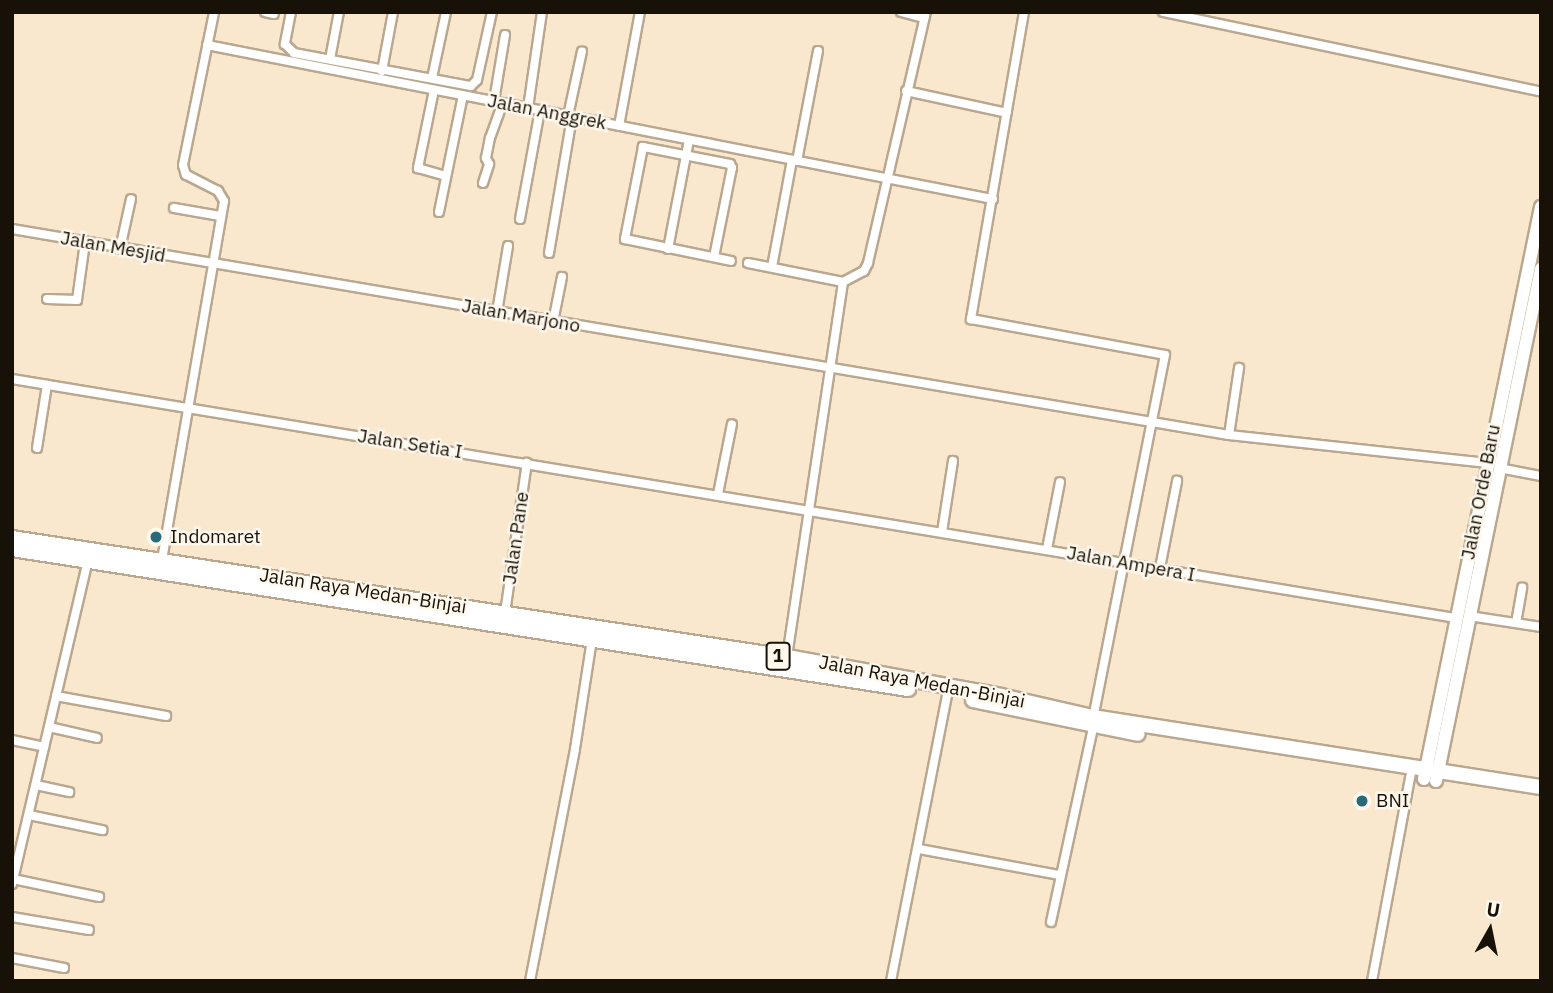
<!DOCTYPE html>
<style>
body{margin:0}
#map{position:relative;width:1553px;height:993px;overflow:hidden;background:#fae8ce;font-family:"IBM Plex Sans",sans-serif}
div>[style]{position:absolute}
.roads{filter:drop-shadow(2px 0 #b9a78f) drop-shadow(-2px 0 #b9a78f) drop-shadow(0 2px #b9a78f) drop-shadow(0 -2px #b9a78f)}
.minor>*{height:8px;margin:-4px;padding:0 4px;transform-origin:4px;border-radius:4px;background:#fff}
.secondary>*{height:12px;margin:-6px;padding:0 6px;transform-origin:6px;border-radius:6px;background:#fff}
.trunk>*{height:14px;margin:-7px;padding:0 7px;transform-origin:7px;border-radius:7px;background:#fff}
.dots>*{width:19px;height:19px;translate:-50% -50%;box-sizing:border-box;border:4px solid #fef7ec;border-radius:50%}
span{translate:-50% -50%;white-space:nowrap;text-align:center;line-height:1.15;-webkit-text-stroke:5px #fef7ec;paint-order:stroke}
.shield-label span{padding:2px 5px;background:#fef7ec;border:2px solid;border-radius:5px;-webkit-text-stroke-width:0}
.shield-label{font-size:18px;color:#171108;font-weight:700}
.street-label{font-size:19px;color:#171108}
.poi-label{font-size:19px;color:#171108}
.left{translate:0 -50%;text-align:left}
.frame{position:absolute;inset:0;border:14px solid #171108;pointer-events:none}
.north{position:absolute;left:1455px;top:895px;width:70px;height:70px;-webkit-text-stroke:5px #fef7ec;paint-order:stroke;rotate:9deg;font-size:19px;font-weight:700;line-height:28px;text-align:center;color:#171108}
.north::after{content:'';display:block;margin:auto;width:24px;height:32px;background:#171108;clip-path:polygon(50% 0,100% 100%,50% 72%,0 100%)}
</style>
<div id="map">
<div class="roads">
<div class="minor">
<i style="left:265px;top:12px;width:9px;rotate:13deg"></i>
<i style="left:291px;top:12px;width:33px;rotate:101deg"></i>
<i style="left:285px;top:44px;width:13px;rotate:45deg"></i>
<i style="left:294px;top:53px;width:180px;rotate:10.6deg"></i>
<i style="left:471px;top:86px;width:8px;rotate:-45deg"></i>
<i style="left:477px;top:80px;width:70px;rotate:-77.6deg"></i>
<i style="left:901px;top:12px;width:24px;rotate:15deg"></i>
<i style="left:1024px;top:12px;width:312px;rotate:99.8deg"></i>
<i style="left:971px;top:319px;width:197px;rotate:10.5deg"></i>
<i style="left:1165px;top:355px;width:369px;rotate:101.2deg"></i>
<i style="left:1163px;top:12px;width:386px;rotate:11.9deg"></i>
<i style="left:207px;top:45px;width:801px;rotate:11.09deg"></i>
<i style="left:330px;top:59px;width:48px;rotate:-79.2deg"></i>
<i style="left:382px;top:71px;width:60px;rotate:-79.4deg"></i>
<i style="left:432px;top:78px;width:67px;rotate:-78deg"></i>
<i style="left:434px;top:90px;width:80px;rotate:101.6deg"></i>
<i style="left:418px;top:168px;width:29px;rotate:16deg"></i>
<i style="left:906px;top:91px;width:103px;rotate:12.3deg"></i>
<i style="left:494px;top:101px;width:67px;rotate:-80.5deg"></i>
<i style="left:528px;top:108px;width:97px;rotate:-81.7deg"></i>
<i style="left:568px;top:116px;width:66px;rotate:-77.8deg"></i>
<i style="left:619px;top:126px;width:116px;rotate:-79.6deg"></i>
<i style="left:797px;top:161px;width:112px;rotate:-79.2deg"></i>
<i style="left:483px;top:183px;width:20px;rotate:-72deg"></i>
<i style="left:489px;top:164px;width:7px;rotate:-117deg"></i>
<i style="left:486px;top:158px;width:20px;rotate:-79deg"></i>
<i style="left:490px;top:138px;width:37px;rotate:-70deg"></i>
<i style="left:174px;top:208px;width:47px;rotate:9.9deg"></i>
<i style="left:439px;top:212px;width:119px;rotate:-78.4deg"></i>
<i style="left:520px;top:219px;width:111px;rotate:-79.6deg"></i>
<i style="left:12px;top:229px;width:1234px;rotate:9.61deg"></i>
<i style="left:1229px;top:435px;width:260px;rotate:6.2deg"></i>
<i style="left:120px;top:249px;width:51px;rotate:-77.6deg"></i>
<i style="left:668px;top:249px;width:111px;rotate:-79.1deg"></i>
<i style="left:549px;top:253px;width:138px;rotate:-80.4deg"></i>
<i style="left:714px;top:257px;width:91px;rotate:-78.6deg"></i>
<i style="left:732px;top:168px;width:4px;rotate:-117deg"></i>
<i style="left:730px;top:164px;width:89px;rotate:-168.9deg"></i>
<i style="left:643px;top:147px;width:94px;rotate:101.1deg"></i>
<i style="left:625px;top:239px;width:108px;rotate:11.7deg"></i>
<i style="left:748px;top:263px;width:97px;rotate:11.3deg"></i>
<i style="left:772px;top:267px;width:109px;rotate:-79.4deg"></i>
<i style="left:47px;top:299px;width:30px;rotate:2deg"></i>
<i style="left:77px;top:300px;width:59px;rotate:-82.1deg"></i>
<i style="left:497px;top:312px;width:67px;rotate:-80.5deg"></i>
<i style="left:553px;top:322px;width:46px;rotate:-78.7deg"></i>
<i style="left:12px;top:379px;width:1464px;rotate:9.4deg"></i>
<i style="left:1229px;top:435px;width:68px;rotate:-81.5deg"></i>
<i style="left:37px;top:448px;width:64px;rotate:-81deg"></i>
<i style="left:1499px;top:468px;width:43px;rotate:10.8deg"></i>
<i style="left:718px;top:494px;width:71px;rotate:-78.7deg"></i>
<i style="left:942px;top:532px;width:72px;rotate:-81.2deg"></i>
<i style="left:1047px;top:549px;width:68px;rotate:-79deg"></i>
<i style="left:162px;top:560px;width:364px;rotate:-80.2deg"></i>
<i style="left:224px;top:201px;width:12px;rotate:-121deg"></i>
<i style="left:218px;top:191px;width:36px;rotate:-153deg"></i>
<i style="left:186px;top:175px;width:10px;rotate:-107deg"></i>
<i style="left:183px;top:165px;width:156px;rotate:-78.5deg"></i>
<i style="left:1160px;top:568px;width:89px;rotate:-78.9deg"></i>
<i style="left:505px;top:613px;width:152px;rotate:-81.7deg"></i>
<i style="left:1469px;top:616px;width:73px;rotate:8.7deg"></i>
<i style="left:1516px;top:623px;width:36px;rotate:-80deg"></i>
<i style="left:787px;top:657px;width:379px;rotate:-81.5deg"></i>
<i style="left:843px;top:282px;width:24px;rotate:-28deg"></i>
<i style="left:864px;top:271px;width:9px;rotate:-63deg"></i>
<i style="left:868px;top:263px;width:258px;rotate:-77deg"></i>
<i style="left:56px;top:696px;width:112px;rotate:10.3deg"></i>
<i style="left:49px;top:727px;width:49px;rotate:12.9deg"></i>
<i style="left:12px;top:740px;width:33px;rotate:12deg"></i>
<i style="left:36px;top:785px;width:34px;rotate:12deg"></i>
<i style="left:29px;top:815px;width:75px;rotate:11.6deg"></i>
<i style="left:919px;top:849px;width:142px;rotate:10.5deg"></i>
<i style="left:13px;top:879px;width:88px;rotate:11.8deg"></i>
<i style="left:12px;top:884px;width:333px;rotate:-76.8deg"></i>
<i style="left:12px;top:917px;width:78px;rotate:9.6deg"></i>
<i style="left:1051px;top:922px;width:199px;rotate:-77.8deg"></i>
<i style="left:12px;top:958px;width:53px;rotate:10.9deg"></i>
<i style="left:530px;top:981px;width:236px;rotate:-79deg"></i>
<i style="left:575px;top:749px;width:111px;rotate:-81.2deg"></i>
<i style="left:891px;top:981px;width:291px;rotate:-78.9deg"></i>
<i style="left:1372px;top:981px;width:217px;rotate:-79.4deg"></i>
</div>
<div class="secondary">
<i style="left:1424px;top:779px;width:584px;rotate:-78.44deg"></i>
<i style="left:1436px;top:781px;width:523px;rotate:-78.41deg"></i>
</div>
<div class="trunk">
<i style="left:12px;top:538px;width:784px;rotate:8.73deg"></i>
<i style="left:787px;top:657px;width:218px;rotate:10.3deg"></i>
<i style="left:1001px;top:696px;width:94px;rotate:12.9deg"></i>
<i style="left:1093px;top:717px;width:453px;rotate:8.9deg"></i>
<i style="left:12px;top:549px;width:907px;rotate:8.88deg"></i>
<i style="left:973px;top:700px;width:168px;rotate:11.6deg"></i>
</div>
</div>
<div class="dots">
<i style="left:156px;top:537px;background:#256b7a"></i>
<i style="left:1362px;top:801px;background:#256b7a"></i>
</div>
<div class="shield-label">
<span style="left:778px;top:656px">1</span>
</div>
<div class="street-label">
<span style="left:547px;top:112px;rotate:11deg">Jalan Anggrek</span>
<span style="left:113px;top:247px;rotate:10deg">Jalan Mesjid</span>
<span style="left:521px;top:316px;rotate:10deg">Jalan Marjono</span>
<span style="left:410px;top:444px;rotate:9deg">Jalan Setia I</span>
<span style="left:1481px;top:492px;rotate:-79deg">Jalan Orde Baru</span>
<span style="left:516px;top:538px;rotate:-82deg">Jalan Pane</span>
<span style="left:1131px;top:564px;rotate:10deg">Jalan Ampera I</span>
<span style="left:363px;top:591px;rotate:9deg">Jalan Raya Medan-Binjai</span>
<span style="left:922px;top:682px;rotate:11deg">Jalan Raya Medan-Binjai</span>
</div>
<div class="poi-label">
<span class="left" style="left:170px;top:537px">Indomaret</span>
<span class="left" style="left:1376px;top:801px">BNI</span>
</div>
<div class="frame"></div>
<div class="north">U</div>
</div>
